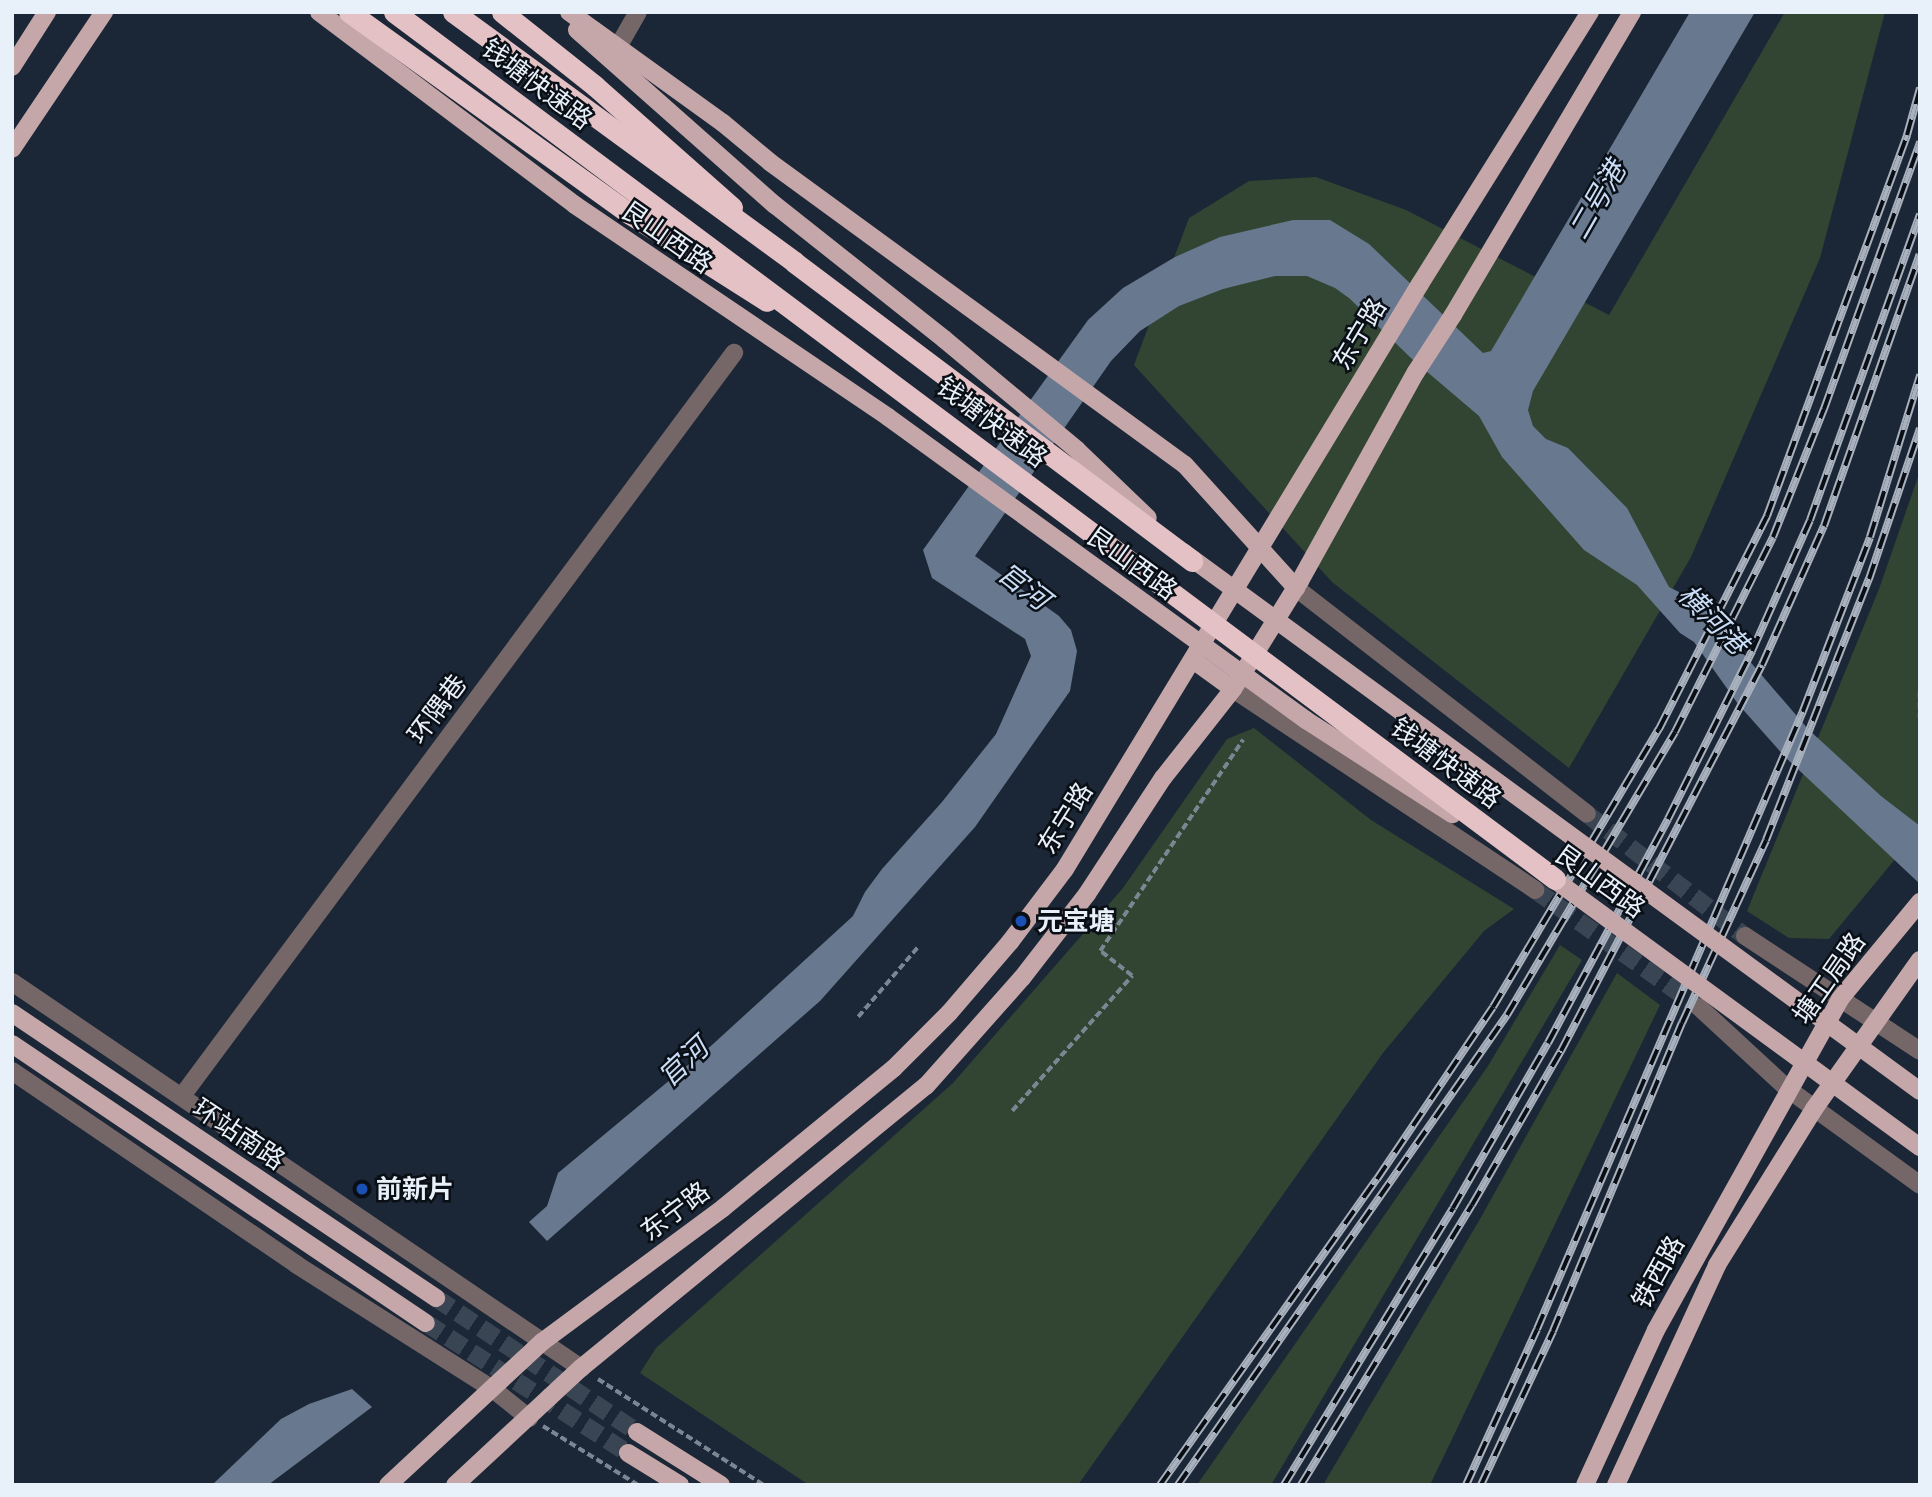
<!DOCTYPE html>
<meta charset="utf-8">
<style>
body{margin:0}
#map{position:relative;width:1932px;height:1497px;overflow:hidden;background:#1b2736;font-family:"Titillium Web","Noto Sans SC",sans-serif}
div>[style]{position:absolute}
.green>*{inset:0;background:#314532}
.water>*{inset:0;background:#67788f}
.minor-tunnel>*{height:18px;margin-top:-9px;transform-origin:0;background:repeating-linear-gradient(90deg,#3a4553 0 18px,transparent 0 27px)}
.major-tunnel>*{height:18px;margin-top:-9px;transform-origin:0;background:repeating-linear-gradient(90deg,#3a4553 0 18px,transparent 0 27px)}
.path>*{height:3.5px;margin-top:-1.75px;transform-origin:0;background:repeating-linear-gradient(90deg,#7b8692 0 7px,transparent 0 10.5px)}
.minor>*{height:18px;margin:-9px;padding:0 9px;transform-origin:9px;border-radius:9px;background:#756768}
.major>*{height:18px;margin:-9px;padding:0 9px;transform-origin:9px;border-radius:9px;background:#c5a7a9}
.highway>*{height:21px;margin:-10.5px;padding:0 10.5px;transform-origin:10.5px;border-radius:10.5px;background:#e4c1c4}
.rail>*{height:8px;margin-top:-4px;transform-origin:0;background:repeating-linear-gradient(90deg,#0a0f16 0 16px,#a8b1bd 0 32px);box-sizing:border-box;border-block:2px solid #a8b1bd}
.major-bridge>*{height:18px;margin:-9px;padding:0 9px;transform-origin:9px;border-radius:9px;background:#c5a7a9}
.highway-bridge>*{height:21px;margin:-10.5px;padding:0 10.5px;transform-origin:10.5px;border-radius:10.5px;background:#e4c1c4}
.dots>*{width:19px;height:19px;translate:-50% -50%;box-sizing:border-box;border:4px solid #0a0f16;border-radius:50%}
span{translate:-50% -50%;white-space:nowrap;text-align:center;line-height:1.15;-webkit-text-stroke:5px #0a0f16;paint-order:stroke}
.street-label{font-size:26px;color:#e8f0fa}
.poi-label{font-size:26px;color:#e8f0fa;font-weight:700}
.left{translate:0 -50%;text-align:left}
.water-label{font-size:28px;color:#c9ddf7;font-style:italic}
.frame{position:absolute;inset:0;border:14px solid #e8f0fa;pointer-events:none}
</style>
<div id="map">
<div class="green">
<div style="clip-path:polygon(1785px 12px,1885px 12px,1820px 258px,1691px 557px,1569px 768px,1332px 582px,1134px 365px,1189px 218px,1249px 181px,1316px 177px,1406px 210px,1609px 315px)"></div>
<div style="clip-path:polygon(1920px 471px,1920px 829px,1829px 939px,1789px 938px,1747px 911px,1879px 589px)"></div>
<div style="clip-path:polygon(1254px 728px,1371px 820px,1514px 909px,1484px 931px,1383px 1053px,1078px 1485px,809px 1485px,640px 1373px,656px 1348px,953px 1083px,1123px 888px,1227px 739px)"></div>
<div style="clip-path:polygon(1560px 945px,1582px 960px,1271px 1485px,1197px 1485px,1488px 1066px)"></div>
<div style="clip-path:polygon(1617px 973px,1660px 1005px,1430px 1485px,1323px 1485px,1480px 1219px)"></div>
</div>
<div class="water">
<div style="clip-path:polygon(1690px 12px,1755px 12px,1533px 391px,1528px 410px,1533px 426px,1546px 439px,1568px 448px,1627px 508px,1669px 587px,1699px 602px,1808px 729px,1881px 796px,1920px 826px,1920px 884px,1785px 757px,1738px 704px,1694px 642px,1680px 633px,1637px 585px,1584px 550px,1502px 457px,1479px 416px,1412px 359px,1349px 298px,1335px 288px,1307px 276px,1275px 276px,1223px 289px,1179px 306px,1140px 331px,1111px 361px,975px 556px,1059px 616px,1071px 630px,1077px 651px,1070px 691px,975px 827px,820px 1001px,547px 1241px,529px 1222px,547px 1206px,558px 1173px,712px 1045px,853px 916px,865px 892px,882px 869px,942px 802px,996px 734px,1031px 656px,1025px 639px,932px 578px,923px 550px,1088px 320px,1123px 288px,1175px 257px,1220px 237px,1293px 220px,1330px 220px,1369px 244px,1483px 353px,1491px 351px)"></div>
<div style="clip-path:polygon(352px 1389px,372px 1407px,268px 1485px,212px 1485px,281px 1419px,309px 1404px)"></div>
</div>
<div class="minor-tunnel">
<div style="left:1587px;top:814px;width:200px;rotate:37.7deg"></div>
<div style="left:1535px;top:890px;width:201px;rotate:35.5deg"></div>
</div>
<div class="major-tunnel">
<div style="left:436px;top:1298px;width:242px;rotate:33.7deg"></div>
<div style="left:426px;top:1323px;width:240px;rotate:32.8deg"></div>
</div>
<div class="path">
<div style="left:1920px;top:692px;width:26px;rotate:90deg"></div>
<div style="left:858px;top:1017px;width:92px;rotate:-49.4deg"></div>
<div style="left:1012px;top:1111px;width:181px;rotate:-48.4deg"></div>
<div style="left:1132px;top:976px;width:41px;rotate:-142deg"></div>
<div style="left:1100px;top:951px;width:255px;rotate:-55.9deg"></div>
<div style="left:598px;top:1379px;width:197px;rotate:32.6deg"></div>
<div style="left:543px;top:1426px;width:112px;rotate:31.8deg"></div>
</div>
<div class="minor">
<div style="left:618px;top:47px;width:40px;rotate:-60.3deg"></div>
<div style="left:1296px;top:588px;width:368px;rotate:37.8deg"></div>
<div style="left:1233px;top:689px;width:363px;rotate:33.6deg"></div>
<div style="left:1745px;top:936px;width:209px;rotate:33.3deg"></div>
<div style="left:12px;top:982px;width:688px;rotate:34.15deg"></div>
<div style="left:1699px;top:1007px;width:121px;rotate:42.7deg"></div>
<div style="left:1788px;top:1089px;width:163px;rotate:36deg"></div>
<div style="left:12px;top:1071px;width:345px;rotate:34.2deg"></div>
<div style="left:297px;top:1265px;width:233px;rotate:32.4deg"></div>
<div style="left:494px;top:1390px;width:45px;rotate:38.7deg"></div>
<div style="left:182px;top:1096px;width:926px;rotate:-53.39deg"></div>
</div>
<div class="major">
<div style="left:319px;top:12px;width:321px;rotate:37deg"></div>
<div style="left:575px;top:205px;width:378px;rotate:34.1deg"></div>
<div style="left:569px;top:12px;width:190px;rotate:35.8deg"></div>
<div style="left:723px;top:123px;width:62px;rotate:39.8deg"></div>
<div style="left:771px;top:163px;width:512px;rotate:36.11deg"></div>
<div style="left:1185px;top:465px;width:166px;rotate:47.9deg"></div>
<div style="left:577px;top:30px;width:264px;rotate:41.5deg"></div>
<div style="left:775px;top:205px;width:216px;rotate:38.4deg"></div>
<div style="left:12px;top:67px;width:65px;rotate:-57.5deg"></div>
<div style="left:12px;top:149px;width:165px;rotate:-56.1deg"></div>
<div style="left:1193px;top:660px;width:49px;rotate:35.9deg"></div>
<div style="left:12px;top:1013px;width:511px;rotate:33.91deg"></div>
<div style="left:12px;top:1044px;width:499px;rotate:34deg"></div>
<div style="left:637px;top:1432px;width:99px;rotate:32.2deg"></div>
<div style="left:628px;top:1453px;width:61px;rotate:31.6deg"></div>
<div style="left:388px;top:1485px;width:210px;rotate:-42.9deg"></div>
<div style="left:542px;top:1342px;width:225px;rotate:-36.5deg"></div>
<div style="left:723px;top:1208px;width:221px;rotate:-39.3deg"></div>
<div style="left:894px;top:1068px;width:78px;rotate:-45deg"></div>
<div style="left:949px;top:1013px;width:94px;rotate:-49.3deg"></div>
<div style="left:1010px;top:942px;width:91px;rotate:-53deg"></div>
<div style="left:1065px;top:869px;width:684px;rotate:-58.75deg"></div>
<div style="left:1420px;top:284px;width:321px;rotate:-58deg"></div>
<div style="left:455px;top:1485px;width:172px;rotate:-42.9deg"></div>
<div style="left:581px;top:1368px;width:446px;rotate:-39.3deg"></div>
<div style="left:926px;top:1086px;width:144px;rotate:-48.4deg"></div>
<div style="left:1022px;top:978px;width:106px;rotate:-52.3deg"></div>
<div style="left:1087px;top:894px;width:139px;rotate:-56.8deg"></div>
<div style="left:1163px;top:778px;width:113px;rotate:-51.8deg"></div>
<div style="left:1233px;top:689px;width:127px;rotate:-58.2deg"></div>
<div style="left:1300px;top:581px;width:239px;rotate:-61deg"></div>
<div style="left:1416px;top:372px;width:68px;rotate:-57deg"></div>
<div style="left:1453px;top:315px;width:352px;rotate:-59.4deg"></div>
<div style="left:1585px;top:1485px;width:170px;rotate:-65.4deg"></div>
<div style="left:1656px;top:1330px;width:379px;rotate:-60.9deg"></div>
<div style="left:1840px;top:999px;width:126px;rotate:-50.5deg"></div>
<div style="left:1616px;top:1485px;width:242px;rotate:-65.3deg"></div>
<div style="left:1717px;top:1265px;width:184px;rotate:-58.1deg"></div>
<div style="left:1814px;top:1109px;width:183px;rotate:-54.6deg"></div>
</div>
<div class="highway">
<div style="left:349px;top:12px;width:346px;rotate:35.7deg"></div>
<div style="left:630px;top:214px;width:162px;rotate:32.4deg"></div>
<div style="left:502px;top:12px;width:119px;rotate:38.5deg"></div>
<div style="left:595px;top:86px;width:183px;rotate:41.5deg"></div>
</div>
<div class="rail">
<div style="left:1160px;top:1485px;width:375px;rotate:-54.7deg"></div>
<div style="left:1377px;top:1179px;width:207px;rotate:-56deg"></div>
<div style="left:1493px;top:1007px;width:324px;rotate:-59.2deg"></div>
<div style="left:1659px;top:729px;width:239px;rotate:-63.1deg"></div>
<div style="left:1767px;top:516px;width:406px;rotate:-69.8deg"></div>
<div style="left:1907px;top:135px;width:49px;rotate:-74.5deg"></div>
<div style="left:1178px;top:1485px;width:574px;rotate:-55.01deg"></div>
<div style="left:1507px;top:1015px;width:329px;rotate:-59.3deg"></div>
<div style="left:1675px;top:732px;width:218px;rotate:-63.3deg"></div>
<div style="left:1773px;top:537px;width:138px;rotate:-68.3deg"></div>
<div style="left:1824px;top:409px;width:284px;rotate:-70.2deg"></div>
<div style="left:1284px;top:1485px;width:324px;rotate:-58.6deg"></div>
<div style="left:1453px;top:1208px;width:190px;rotate:-60.1deg"></div>
<div style="left:1548px;top:1043px;width:254px;rotate:-61.8deg"></div>
<div style="left:1668px;top:819px;width:188px;rotate:-63.4deg"></div>
<div style="left:1752px;top:651px;width:143px;rotate:-66.1deg"></div>
<div style="left:1810px;top:520px;width:325px;rotate:-70.2deg"></div>
<div style="left:1301px;top:1485px;width:328px;rotate:-58.6deg"></div>
<div style="left:1472px;top:1205px;width:178px;rotate:-60deg"></div>
<div style="left:1561px;top:1051px;width:435px;rotate:-62.5deg"></div>
<div style="left:1762px;top:665px;width:152px;rotate:-66deg"></div>
<div style="left:1824px;top:526px;width:288px;rotate:-70.6deg"></div>
<div style="left:1466px;top:1485px;width:171px;rotate:-65.5deg"></div>
<div style="left:1537px;top:1329px;width:673px;rotate:-66.71deg"></div>
<div style="left:1803px;top:711px;width:186px;rotate:-68.9deg"></div>
<div style="left:1870px;top:537px;width:170px;rotate:-72.8deg"></div>
<div style="left:1481px;top:1485px;width:170px;rotate:-64.9deg"></div>
<div style="left:1553px;top:1331px;width:334px;rotate:-67.3deg"></div>
<div style="left:1682px;top:1023px;width:201px;rotate:-65.3deg"></div>
<div style="left:1766px;top:840px;width:281px;rotate:-68.5deg"></div>
<div style="left:1869px;top:579px;width:159px;rotate:-71.3deg"></div>
</div>
<div class="major-bridge">
<div style="left:944px;top:339px;width:173px;rotate:39.8deg"></div>
<div style="left:1077px;top:450px;width:98px;rotate:43.8deg"></div>
<div style="left:888px;top:417px;width:516px;rotate:35.94deg"></div>
<div style="left:1306px;top:720px;width:174px;rotate:32.8deg"></div>
<div style="left:1183px;top:552px;width:913px;rotate:36.18deg"></div>
<div style="left:1544px;top:872px;width:466px;rotate:36.2deg"></div>
</div>
<div class="highway-bridge">
<div style="left:394px;top:12px;width:1449px;rotate:36.75deg"></div>
<div style="left:453px;top:12px;width:423px;rotate:36.2deg"></div>
<div style="left:794px;top:262px;width:498px;rotate:36.9deg"></div>
</div>
<div class="dots">
<div style="left:1021px;top:921px;background:#1a4fb4"></div>
<div style="left:362px;top:1189px;background:#1a4fb4"></div>
</div>
<div class="street-label">
<span style="left:537px;top:84px;rotate:37deg">钱塘快速路</span>
<span style="left:667px;top:237px;rotate:35deg">艮山西路</span>
<span style="left:1359px;top:334px;rotate:-59deg">东宁路</span>
<span style="left:992px;top:422px;rotate:37deg">钱塘快速路</span>
<span style="left:1132px;top:563px;rotate:36deg">艮山西路</span>
<span style="left:437px;top:709px;rotate:-53deg">环隅巷</span>
<span style="left:1446px;top:763px;rotate:37deg">钱塘快速路</span>
<span style="left:1065px;top:818px;rotate:-58deg">东宁路</span>
<span style="left:1600px;top:881px;rotate:36deg">艮山西路</span>
<span style="left:1829px;top:978px;rotate:-55deg">塘工局路</span>
<span style="left:239px;top:1134px;rotate:34deg">环站南路</span>
<span style="left:675px;top:1211px;rotate:-37deg">东宁路</span>
<span style="left:1658px;top:1272px;rotate:-61deg">铁西路</span>
</div>
<div class="poi-label">
<span class="left" style="left:1037px;top:921px">元宝塘</span>
<span class="left" style="left:376px;top:1189px">前新片</span>
</div>
<div class="water-label">
<span style="left:1597px;top:200px;rotate:-60deg">二号港</span>
<span style="left:1024px;top:586px;rotate:38deg">官河</span>
<span style="left:1713px;top:619px;rotate:45deg">横河港</span>
<span style="left:683px;top:1062px;rotate:-43deg">官河</span>
</div>
<div class="frame"></div>
</div>
